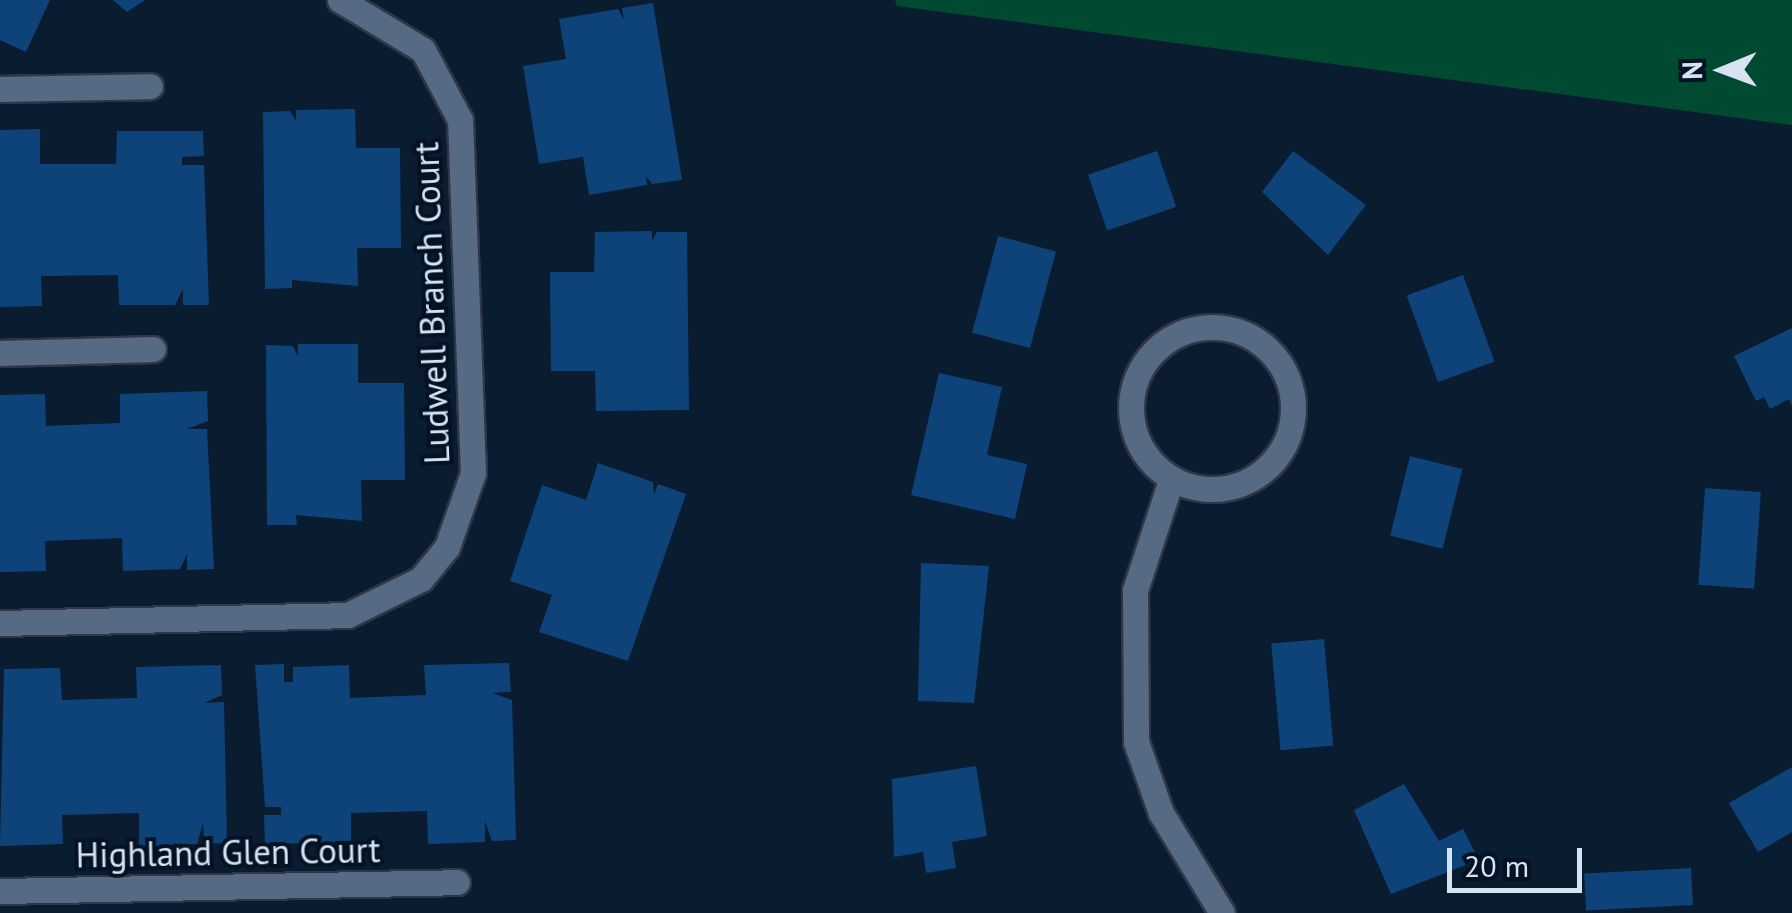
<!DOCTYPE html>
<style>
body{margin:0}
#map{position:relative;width:1792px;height:913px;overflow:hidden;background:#0a1c30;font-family:"PT Sans",sans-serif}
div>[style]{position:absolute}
.green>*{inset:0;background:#004a32}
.building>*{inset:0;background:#0e437a;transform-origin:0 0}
.roads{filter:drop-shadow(2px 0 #303647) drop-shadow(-2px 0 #303647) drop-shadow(0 2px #303647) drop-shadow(0 -2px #303647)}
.minor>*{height:25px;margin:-12.5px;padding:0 12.5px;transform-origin:12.5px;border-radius:12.5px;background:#566b83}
.minor>.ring{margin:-12.5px;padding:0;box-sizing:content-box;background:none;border:25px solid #566b83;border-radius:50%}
span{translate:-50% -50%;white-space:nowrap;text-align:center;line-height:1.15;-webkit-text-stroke:8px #031225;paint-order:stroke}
.street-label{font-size:35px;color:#d8e3f1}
.north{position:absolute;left:1672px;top:20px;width:100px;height:100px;-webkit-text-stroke:8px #031225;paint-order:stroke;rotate:269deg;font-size:28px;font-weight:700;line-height:40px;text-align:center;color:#d8e3f1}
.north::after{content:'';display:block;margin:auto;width:35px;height:45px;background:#d8e3f1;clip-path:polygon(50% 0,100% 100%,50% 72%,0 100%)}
.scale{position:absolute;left:1447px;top:848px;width:135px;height:45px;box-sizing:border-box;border:5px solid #d8e3f1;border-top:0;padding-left:12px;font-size:30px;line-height:35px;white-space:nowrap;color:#d8e3f1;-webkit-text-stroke:8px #031225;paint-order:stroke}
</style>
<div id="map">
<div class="green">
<div style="clip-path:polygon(895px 0,1792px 0,1792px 125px,897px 6px)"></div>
</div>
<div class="building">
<div style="clip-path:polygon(0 0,50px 0,26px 52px,0 40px)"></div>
<div style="clip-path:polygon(113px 0,145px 0,127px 12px)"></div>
<div style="clip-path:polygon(653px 3px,682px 180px,652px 184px,646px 176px,647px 185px,589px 195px,583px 157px,539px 164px,523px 66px,566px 59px,559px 19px,618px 9px,624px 20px,622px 8px)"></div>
<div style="clip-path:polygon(355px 109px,356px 148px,400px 148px,401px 248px,357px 248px,358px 286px,292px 280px,292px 288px,265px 289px,263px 112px,290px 111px,296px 121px,296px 110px)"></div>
<div style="clip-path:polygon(40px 129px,40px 164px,116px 164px,117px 131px,203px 131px,204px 156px,182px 157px,182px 165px,204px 165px,209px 305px,183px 305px,183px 289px,175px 305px,119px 305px,118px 275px,41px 276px,42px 306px,0 307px,0 130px)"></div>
<div style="left:1157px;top:151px;width:59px;height:73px;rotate:71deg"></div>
<div style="clip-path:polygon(1293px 151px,1366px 205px,1328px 255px,1262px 192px)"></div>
<div style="clip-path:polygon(652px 231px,652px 241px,657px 232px,687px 232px,689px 410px,596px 411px,595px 371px,551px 371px,550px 272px,594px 272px,595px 232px)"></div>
<div style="left:998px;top:236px;width:60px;height:100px;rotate:15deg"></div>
<div style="left:1463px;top:275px;width:92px;height:60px;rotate:70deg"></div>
<div style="clip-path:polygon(1792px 328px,1792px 406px,1789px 399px,1770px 409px,1764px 397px,1756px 401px,1734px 356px)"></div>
<div style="clip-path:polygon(298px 344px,358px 344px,358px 383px,404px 383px,405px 480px,361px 480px,362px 521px,296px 515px,297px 525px,267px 525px,266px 345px,293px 346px,298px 357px)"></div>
<div style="clip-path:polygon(939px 373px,1002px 387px,987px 455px,1027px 464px,1015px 519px,911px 495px)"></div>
<div style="clip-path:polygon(207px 391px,208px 421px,187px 429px,207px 429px,214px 569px,187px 570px,187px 554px,180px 569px,123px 571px,122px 538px,45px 541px,46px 571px,0 572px,0 395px,45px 394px,46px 426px,120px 423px,120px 394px)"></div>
<div style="left:1410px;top:456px;width:54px;height:82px;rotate:14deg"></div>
<div style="clip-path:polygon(598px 463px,653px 482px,654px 494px,658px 484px,686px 494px,628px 661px,539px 632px,552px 595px,510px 581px,542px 485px,586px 500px)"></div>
<div style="left:1705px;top:488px;width:56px;height:97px;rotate:4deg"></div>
<div style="clip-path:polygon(921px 563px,989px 566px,974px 703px,918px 701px)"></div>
<div style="left:1324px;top:639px;width:107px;height:53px;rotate:85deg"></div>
<div style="clip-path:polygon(509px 663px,511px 692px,492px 693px,512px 700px,516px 840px,492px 841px,485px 821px,485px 842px,428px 844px,427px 811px,351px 813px,351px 842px,265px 844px,264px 815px,281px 815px,281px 807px,265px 807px,255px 665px,284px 664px,284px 682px,293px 682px,293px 667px,349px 665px,350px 698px,426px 695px,424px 665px)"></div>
<div style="clip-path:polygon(221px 665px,222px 695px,204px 703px,224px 702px,227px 843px,204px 844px,203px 823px,197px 844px,139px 847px,139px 813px,62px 815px,63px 844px,0 846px,4px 669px,60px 668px,62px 700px,97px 699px,137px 698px,136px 667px)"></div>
<div style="clip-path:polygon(976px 766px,987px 836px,952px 842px,956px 868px,926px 873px,923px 852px,894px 857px,892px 779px)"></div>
<div style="clip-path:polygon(1792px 767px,1792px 832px,1758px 852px,1729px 803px)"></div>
<div style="clip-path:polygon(1404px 784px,1439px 841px,1463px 829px,1479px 860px,1391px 894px,1354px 810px)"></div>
<div style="left:1691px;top:868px;width:37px;height:107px;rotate:87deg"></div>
</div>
<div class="roads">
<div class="minor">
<div style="left:0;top:89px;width:150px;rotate:-1.1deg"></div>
<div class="ring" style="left:1131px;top:327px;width:137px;height:137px"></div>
<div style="left:0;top:353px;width:153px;rotate:-1.5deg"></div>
<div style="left:1171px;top:480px;width:116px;rotate:108.1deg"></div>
<div style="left:1135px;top:590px;width:152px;rotate:89.6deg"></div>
<div style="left:1136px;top:742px;width:75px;rotate:70.6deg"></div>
<div style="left:1161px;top:813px;width:117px;rotate:58.6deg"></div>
<div style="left:0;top:623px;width:348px;rotate:-1.3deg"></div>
<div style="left:348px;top:615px;width:81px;rotate:-26.3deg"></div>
<div style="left:421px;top:579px;width:41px;rotate:-50.9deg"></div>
<div style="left:447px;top:547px;width:78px;rotate:-70.6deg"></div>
<div style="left:473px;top:473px;width:353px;rotate:-92.1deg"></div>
<div style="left:460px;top:120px;width:79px;rotate:-117.9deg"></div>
<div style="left:423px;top:50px;width:97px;rotate:-148.9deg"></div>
<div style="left:0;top:891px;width:457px;rotate:-1.1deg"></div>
</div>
</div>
<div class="street-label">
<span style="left:431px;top:303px;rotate:-92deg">Ludwell Branch Court</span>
<span style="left:228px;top:852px;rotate:-1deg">Highland Glen Court</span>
</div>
<div class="north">N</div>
<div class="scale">20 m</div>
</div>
